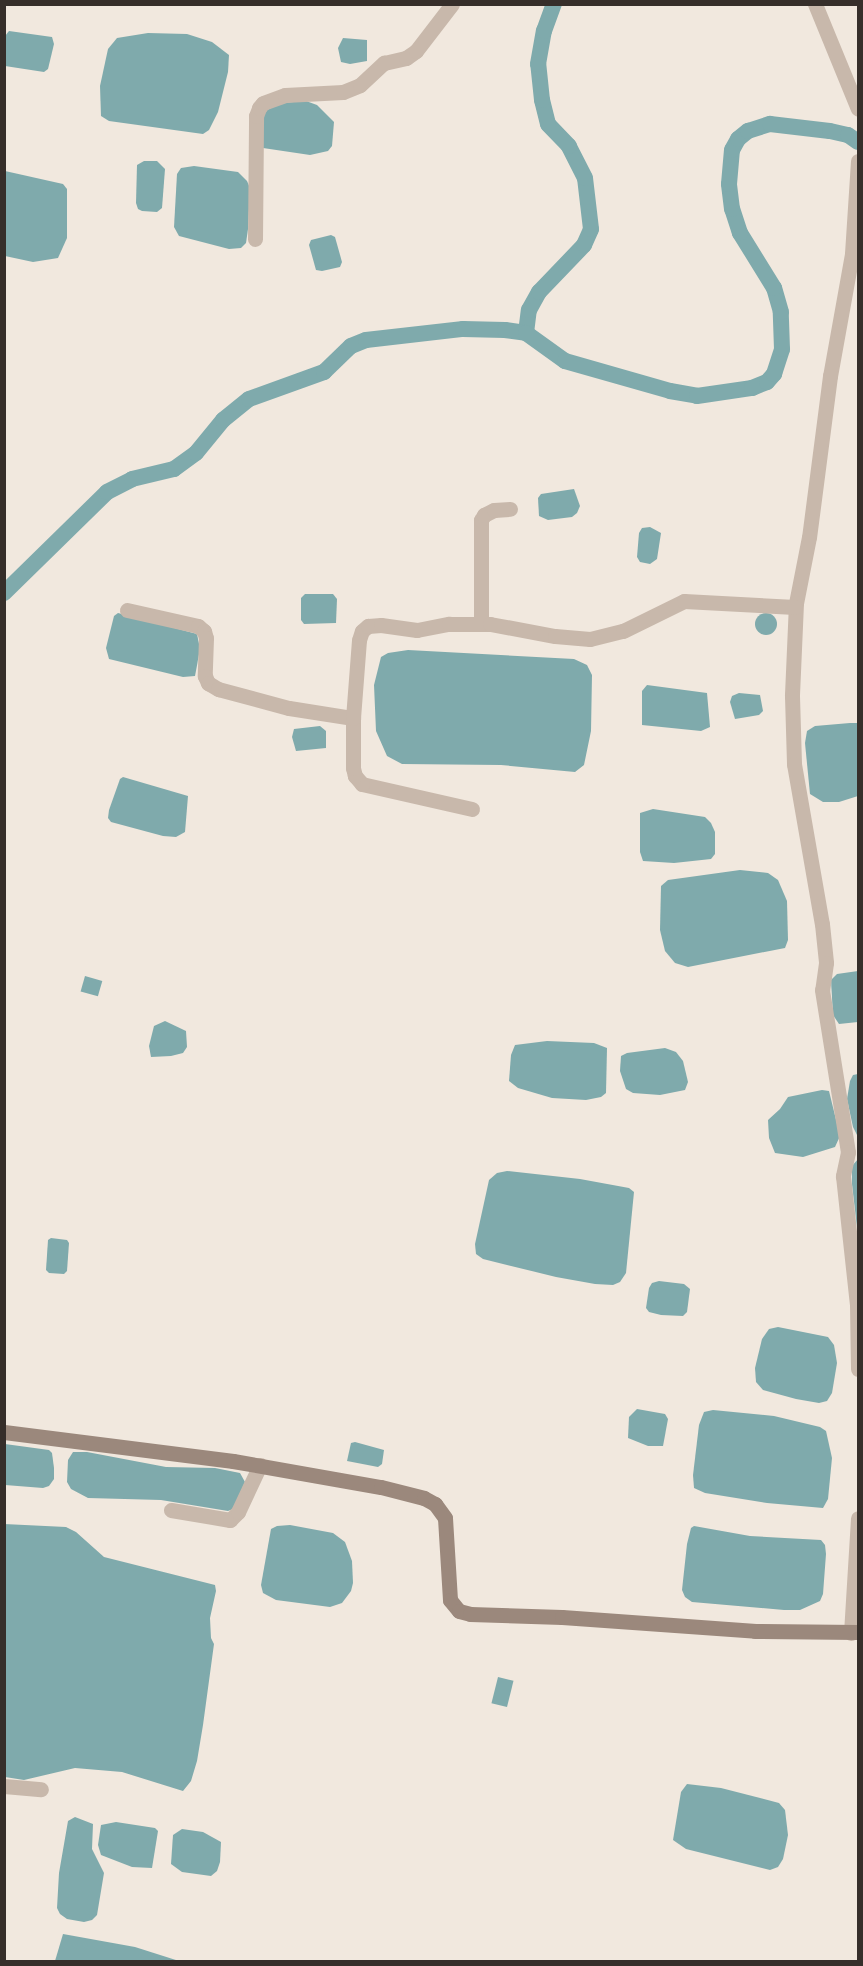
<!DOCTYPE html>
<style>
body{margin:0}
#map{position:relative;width:863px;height:1966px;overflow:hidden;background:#f1e8de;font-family:Mulish,sans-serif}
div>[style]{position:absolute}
.water>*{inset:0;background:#7faaac;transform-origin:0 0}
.round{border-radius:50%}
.canal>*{height:16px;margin:-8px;padding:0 8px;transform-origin:8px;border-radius:8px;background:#7faaac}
.street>*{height:15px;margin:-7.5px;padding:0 7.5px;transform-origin:7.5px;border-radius:7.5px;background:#c8b8ab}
.secondary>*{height:15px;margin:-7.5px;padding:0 7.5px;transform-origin:7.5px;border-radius:7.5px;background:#9b887c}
span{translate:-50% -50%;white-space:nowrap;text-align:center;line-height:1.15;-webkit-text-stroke:4.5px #f8f2ea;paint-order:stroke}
.frame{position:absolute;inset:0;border:6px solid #362e2a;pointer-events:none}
</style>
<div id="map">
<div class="water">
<div style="clip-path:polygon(9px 31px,52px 37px,54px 44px,48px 69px,44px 72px,5px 66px,5px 36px)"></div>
<div style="clip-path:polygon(148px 33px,187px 34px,212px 42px,229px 55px,228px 72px,218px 112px,209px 130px,203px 134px,109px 121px,101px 116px,100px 86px,108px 49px,117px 38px)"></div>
<div style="clip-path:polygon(343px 38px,367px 40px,367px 61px,350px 64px,341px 62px,338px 48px)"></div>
<div style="clip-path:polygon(306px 101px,317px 105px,334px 122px,332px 146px,328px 151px,310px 155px,263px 148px,261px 127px,265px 111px,281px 103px)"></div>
<div style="clip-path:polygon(157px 161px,165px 169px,162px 208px,157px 212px,142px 211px,138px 209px,136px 203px,137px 165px,144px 161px)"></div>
<div style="clip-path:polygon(194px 166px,238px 172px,247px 181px,250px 188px,248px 229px,246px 243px,241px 248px,229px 249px,179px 236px,174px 227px,177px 174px,181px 168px)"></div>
<div style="clip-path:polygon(5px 171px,63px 184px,67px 189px,67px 238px,58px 258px,33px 262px,5px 256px)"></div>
<div style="clip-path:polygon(331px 235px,335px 237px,342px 262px,340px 267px,322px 271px,316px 270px,309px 245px,311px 240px)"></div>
<div style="clip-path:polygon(574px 489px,580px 506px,577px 513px,572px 517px,548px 520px,539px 516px,538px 498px,541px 494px)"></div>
<div style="clip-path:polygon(650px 527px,661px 533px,657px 559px,650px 564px,640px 562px,637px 557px,639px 533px,642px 528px)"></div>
<div style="clip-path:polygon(305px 594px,333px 594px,337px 599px,336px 623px,304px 624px,301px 620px,301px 598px)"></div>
<div class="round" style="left:755px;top:613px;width:22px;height:22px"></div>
<div style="clip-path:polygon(118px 613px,197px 634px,200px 649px,195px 676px,183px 677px,109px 659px,106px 648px,114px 616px)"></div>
<div style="clip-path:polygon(408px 650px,574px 659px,587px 665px,592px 675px,591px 731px,584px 765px,575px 772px,501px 765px,402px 764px,387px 756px,376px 731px,374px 685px,381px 657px,388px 653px)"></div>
<div style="clip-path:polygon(647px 685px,707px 693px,710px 727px,701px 731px,642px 725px,642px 691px)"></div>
<div style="clip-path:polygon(739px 693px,760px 695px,763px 711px,759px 715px,735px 719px,730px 702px,732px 696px)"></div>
<div style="clip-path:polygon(850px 723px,858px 723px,858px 796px,839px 802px,823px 802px,810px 794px,805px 743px,807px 731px,815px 726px)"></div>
<div style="clip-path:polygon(320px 726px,326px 731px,326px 748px,296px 751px,292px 737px,294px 729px)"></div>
<div style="clip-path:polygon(123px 777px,188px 796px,185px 832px,176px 837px,163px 836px,111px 822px,108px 818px,109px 810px,120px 779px)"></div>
<div style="clip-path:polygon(653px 809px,705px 817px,711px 823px,715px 832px,715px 854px,711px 859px,674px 863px,643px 861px,640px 852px,640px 813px)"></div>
<div style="clip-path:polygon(740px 870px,768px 873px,778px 880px,787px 901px,788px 940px,785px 948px,688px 967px,675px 963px,665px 951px,660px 930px,661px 886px,668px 880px)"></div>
<div style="clip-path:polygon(858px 971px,858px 1022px,839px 1024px,833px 1015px,831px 980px,837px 974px)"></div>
<div style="left:85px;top:976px;width:18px;height:16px;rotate:16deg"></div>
<div style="clip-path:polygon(165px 1021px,186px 1031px,187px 1047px,183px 1053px,171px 1056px,151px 1057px,149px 1046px,154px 1026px)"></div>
<div style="clip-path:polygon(547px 1041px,594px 1043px,607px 1048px,606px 1093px,601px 1097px,586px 1100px,552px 1098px,518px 1088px,509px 1081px,511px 1055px,515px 1045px)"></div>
<div style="clip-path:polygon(665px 1048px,676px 1052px,683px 1061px,688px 1082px,685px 1090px,660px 1095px,633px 1093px,626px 1089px,620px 1071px,621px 1056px,627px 1053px)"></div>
<div style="clip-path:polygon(858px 1074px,858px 1137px,853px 1127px,847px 1099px,850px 1081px,853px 1075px)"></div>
<div style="clip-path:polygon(822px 1090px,829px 1091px,840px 1136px,835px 1147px,803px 1157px,775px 1153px,769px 1138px,768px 1120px,780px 1109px,788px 1097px)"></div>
<div style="clip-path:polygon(858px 1159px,858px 1236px,852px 1184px,852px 1166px)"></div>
<div style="clip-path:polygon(507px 1171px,580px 1179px,629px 1188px,634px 1192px,626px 1273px,620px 1282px,613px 1285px,595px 1284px,556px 1277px,483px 1259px,476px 1254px,475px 1244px,489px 1180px,497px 1173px)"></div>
<div style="clip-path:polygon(51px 1238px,67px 1240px,69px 1243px,67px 1271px,64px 1274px,49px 1273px,46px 1270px,48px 1240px)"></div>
<div style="clip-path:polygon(659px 1281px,684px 1284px,690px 1289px,687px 1312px,683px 1316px,661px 1315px,649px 1312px,646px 1308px,649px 1288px,652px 1283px)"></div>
<div style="clip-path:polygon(778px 1327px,828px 1337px,834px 1345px,837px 1363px,832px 1393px,827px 1401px,819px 1403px,796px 1399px,763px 1390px,756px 1382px,755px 1368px,762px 1339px,769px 1329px)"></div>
<div style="clip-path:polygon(637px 1409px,665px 1414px,668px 1419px,663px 1446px,648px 1446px,628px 1438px,629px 1417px)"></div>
<div style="clip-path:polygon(713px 1410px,774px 1416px,820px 1427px,826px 1431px,832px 1458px,828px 1499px,823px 1508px,767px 1503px,705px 1493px,694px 1488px,693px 1475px,699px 1425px,704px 1412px)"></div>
<div style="clip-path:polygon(355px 1442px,384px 1450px,382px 1464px,378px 1467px,347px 1461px,351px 1443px)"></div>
<div style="clip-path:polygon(5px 1444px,49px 1450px,52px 1453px,54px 1468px,54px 1479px,49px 1486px,43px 1488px,5px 1485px)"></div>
<div style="clip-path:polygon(73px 1452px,87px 1452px,166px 1467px,215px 1468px,240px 1473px,245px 1482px,233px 1509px,228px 1511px,161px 1500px,88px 1498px,71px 1489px,67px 1482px,68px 1460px)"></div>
<div style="clip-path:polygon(4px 1524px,66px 1527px,76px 1532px,104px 1557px,215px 1585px,216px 1591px,210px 1618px,211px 1638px,214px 1644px,203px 1725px,197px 1761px,191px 1781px,183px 1791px,122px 1772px,75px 1768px,24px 1780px,5px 1777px)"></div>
<div style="clip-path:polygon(290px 1525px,333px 1533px,345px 1542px,352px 1561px,353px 1583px,351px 1591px,342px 1603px,330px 1607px,276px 1600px,263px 1593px,261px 1585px,271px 1529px,277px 1526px)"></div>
<div style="clip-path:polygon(694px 1526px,750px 1536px,821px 1540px,825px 1545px,826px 1554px,823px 1594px,820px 1601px,800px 1610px,784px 1610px,692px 1602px,685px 1597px,682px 1590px,687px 1544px,691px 1528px)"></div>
<div style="left:498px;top:1677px;width:16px;height:27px;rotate:14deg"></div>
<div style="clip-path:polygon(687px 1784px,721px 1788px,779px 1803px,785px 1810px,788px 1835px,783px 1859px,778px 1867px,770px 1870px,686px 1849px,673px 1840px,681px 1792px)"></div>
<div style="clip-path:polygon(75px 1817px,93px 1824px,92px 1849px,104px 1873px,97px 1915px,92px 1920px,84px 1922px,67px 1919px,60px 1914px,57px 1908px,59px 1873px,68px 1821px)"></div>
<div style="clip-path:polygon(116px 1822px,155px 1828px,158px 1831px,152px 1868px,132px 1867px,101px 1855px,98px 1845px,101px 1825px)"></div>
<div style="clip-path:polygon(182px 1829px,203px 1832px,221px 1842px,220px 1862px,217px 1871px,211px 1876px,182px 1872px,171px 1864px,173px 1835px)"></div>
<div style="clip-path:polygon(63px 1934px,135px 1947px,179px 1961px,55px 1961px)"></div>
</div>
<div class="canal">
<div style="left:526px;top:333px;width:23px;rotate:-83deg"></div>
<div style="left:529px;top:310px;width:21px;rotate:-61deg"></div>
<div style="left:539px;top:292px;width:65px;rotate:-46.2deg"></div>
<div style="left:584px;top:245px;width:17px;rotate:-66deg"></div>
<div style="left:591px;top:229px;width:51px;rotate:-96.7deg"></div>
<div style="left:585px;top:178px;width:36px;rotate:-117deg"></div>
<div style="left:569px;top:146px;width:30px;rotate:-134deg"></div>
<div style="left:548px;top:124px;width:25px;rotate:-104deg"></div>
<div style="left:542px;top:100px;width:36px;rotate:-96deg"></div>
<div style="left:538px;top:64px;width:34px;rotate:-80deg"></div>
<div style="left:544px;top:31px;width:29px;rotate:-70deg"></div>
<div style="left:4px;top:593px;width:144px;rotate:-44.4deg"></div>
<div style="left:107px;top:492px;width:28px;rotate:-27deg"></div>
<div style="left:132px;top:479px;width:43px;rotate:-13.4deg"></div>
<div style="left:174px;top:469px;width:27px;rotate:-36deg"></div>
<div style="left:196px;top:453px;width:43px;rotate:-50.7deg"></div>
<div style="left:223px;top:420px;width:33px;rotate:-39deg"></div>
<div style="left:249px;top:399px;width:80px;rotate:-19.8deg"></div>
<div style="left:324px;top:372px;width:37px;rotate:-44deg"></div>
<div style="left:351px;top:346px;width:16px;rotate:-22deg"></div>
<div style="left:366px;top:340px;width:98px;rotate:-6.5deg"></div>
<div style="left:463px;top:329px;width:42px;rotate:1.4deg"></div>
<div style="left:505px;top:330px;width:21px;rotate:8deg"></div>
<div style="left:526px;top:333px;width:48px;rotate:35.7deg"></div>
<div style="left:565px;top:361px;width:109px;rotate:15.9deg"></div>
<div style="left:670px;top:391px;width:27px;rotate:10deg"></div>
<div style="left:697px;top:396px;width:56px;rotate:-8.3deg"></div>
<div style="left:752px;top:388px;width:16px;rotate:-22deg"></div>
<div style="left:767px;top:382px;width:11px;rotate:-49deg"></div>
<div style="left:774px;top:374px;width:26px;rotate:-72deg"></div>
<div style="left:782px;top:349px;width:37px;rotate:-92deg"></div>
<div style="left:781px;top:312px;width:25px;rotate:-106deg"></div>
<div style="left:774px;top:288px;width:65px;rotate:-121.7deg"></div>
<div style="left:740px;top:233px;width:25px;rotate:-108deg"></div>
<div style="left:732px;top:209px;width:25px;rotate:-97deg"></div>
<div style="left:729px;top:184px;width:34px;rotate:-85deg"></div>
<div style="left:732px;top:150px;width:13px;rotate:-61deg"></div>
<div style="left:738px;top:139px;width:13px;rotate:-39deg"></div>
<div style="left:748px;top:131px;width:23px;rotate:-18deg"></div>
<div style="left:770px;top:124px;width:60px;rotate:6.7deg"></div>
<div style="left:830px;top:131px;width:18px;rotate:13deg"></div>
<div style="left:848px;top:135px;width:12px;rotate:35deg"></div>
</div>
<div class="street">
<div style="left:815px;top:4px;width:113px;rotate:67.7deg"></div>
<div style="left:858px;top:161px;width:93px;rotate:93.7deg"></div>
<div style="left:852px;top:254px;width:124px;rotate:100.2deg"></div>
<div style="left:830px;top:376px;width:162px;rotate:97.4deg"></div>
<div style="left:809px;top:537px;width:67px;rotate:101.1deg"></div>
<div style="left:796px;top:603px;width:93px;rotate:92.5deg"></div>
<div style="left:792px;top:696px;width:68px;rotate:88.3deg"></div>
<div style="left:794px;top:764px;width:162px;rotate:80.1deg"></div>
<div style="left:822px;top:924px;width:39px;rotate:84deg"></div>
<div style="left:826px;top:963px;width:27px;rotate:98deg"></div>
<div style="left:822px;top:990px;width:164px;rotate:80.9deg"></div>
<div style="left:848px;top:1152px;width:25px;rotate:102deg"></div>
<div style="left:843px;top:1176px;width:129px;rotate:83.8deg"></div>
<div style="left:857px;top:1304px;width:65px;rotate:89.1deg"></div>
<div style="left:255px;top:239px;width:123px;rotate:-89.5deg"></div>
<div style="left:256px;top:116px;width:9px;rotate:-69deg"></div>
<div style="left:259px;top:108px;width:6px;rotate:-51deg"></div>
<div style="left:263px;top:103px;width:23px;rotate:-20deg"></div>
<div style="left:285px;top:95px;width:58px;rotate:-3deg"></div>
<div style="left:343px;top:92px;width:18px;rotate:-22deg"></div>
<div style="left:360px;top:85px;width:33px;rotate:-43deg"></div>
<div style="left:384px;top:63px;width:23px;rotate:-13deg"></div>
<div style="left:406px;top:58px;width:12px;rotate:-35deg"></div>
<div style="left:416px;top:51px;width:59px;rotate:-52.5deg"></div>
<div style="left:127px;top:610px;width:73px;rotate:12.7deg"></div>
<div style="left:198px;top:626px;width:8px;rotate:40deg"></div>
<div style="left:204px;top:631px;width:7px;rotate:74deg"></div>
<div style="left:206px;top:638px;width:38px;rotate:92deg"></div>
<div style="left:205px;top:676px;width:8px;rotate:67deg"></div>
<div style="left:208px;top:683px;width:12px;rotate:31deg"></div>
<div style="left:218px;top:689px;width:73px;rotate:15deg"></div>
<div style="left:289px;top:708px;width:65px;rotate:8.9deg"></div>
<div style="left:481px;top:623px;width:103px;rotate:-90deg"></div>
<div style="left:481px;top:520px;width:6px;rotate:-59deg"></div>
<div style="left:484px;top:515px;width:11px;rotate:-27deg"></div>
<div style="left:494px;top:510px;width:16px;rotate:-4deg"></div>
<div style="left:472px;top:809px;width:113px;rotate:-167.2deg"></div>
<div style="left:362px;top:784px;width:11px;rotate:-131deg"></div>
<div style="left:355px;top:776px;width:8px;rotate:-104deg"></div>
<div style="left:353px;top:768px;width:50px;rotate:-90deg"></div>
<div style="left:353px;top:718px;width:78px;rotate:-85.6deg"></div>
<div style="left:359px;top:640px;width:9px;rotate:-72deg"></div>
<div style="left:362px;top:631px;width:8px;rotate:-40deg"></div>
<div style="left:368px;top:626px;width:13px;rotate:-4deg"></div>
<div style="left:381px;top:625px;width:36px;rotate:8deg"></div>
<div style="left:417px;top:630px;width:33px;rotate:-11deg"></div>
<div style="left:449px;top:624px;width:41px"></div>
<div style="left:490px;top:624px;width:66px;rotate:10.5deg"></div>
<div style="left:555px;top:636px;width:35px;rotate:5deg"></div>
<div style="left:590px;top:639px;width:34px;rotate:-14deg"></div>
<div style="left:623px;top:631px;width:68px;rotate:-26.2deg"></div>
<div style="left:684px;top:601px;width:111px;rotate:3.1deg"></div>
<div style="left:171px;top:1510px;width:60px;rotate:9.6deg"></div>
<div style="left:230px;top:1520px;width:11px;rotate:-45deg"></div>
<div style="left:238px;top:1512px;width:52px;rotate:-64.9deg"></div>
<div style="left:851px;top:1633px;width:115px;rotate:-86.5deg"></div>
<div style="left:4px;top:1786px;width:37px;rotate:5deg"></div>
</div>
<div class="secondary">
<div style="left:4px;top:1432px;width:231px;rotate:7.2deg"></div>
<div style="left:233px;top:1461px;width:150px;rotate:10deg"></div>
<div style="left:381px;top:1487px;width:44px;rotate:14.3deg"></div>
<div style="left:424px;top:1498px;width:13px;rotate:29deg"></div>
<div style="left:435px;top:1504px;width:17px;rotate:54deg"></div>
<div style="left:445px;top:1518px;width:82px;rotate:86.5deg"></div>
<div style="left:450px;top:1600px;width:14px;rotate:51deg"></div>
<div style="left:459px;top:1611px;width:11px;rotate:15deg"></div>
<div style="left:470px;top:1614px;width:92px;rotate:1.9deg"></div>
<div style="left:562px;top:1617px;width:194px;rotate:4.1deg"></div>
<div style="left:755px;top:1631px;width:103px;rotate:0.6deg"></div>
</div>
<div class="frame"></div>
</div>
